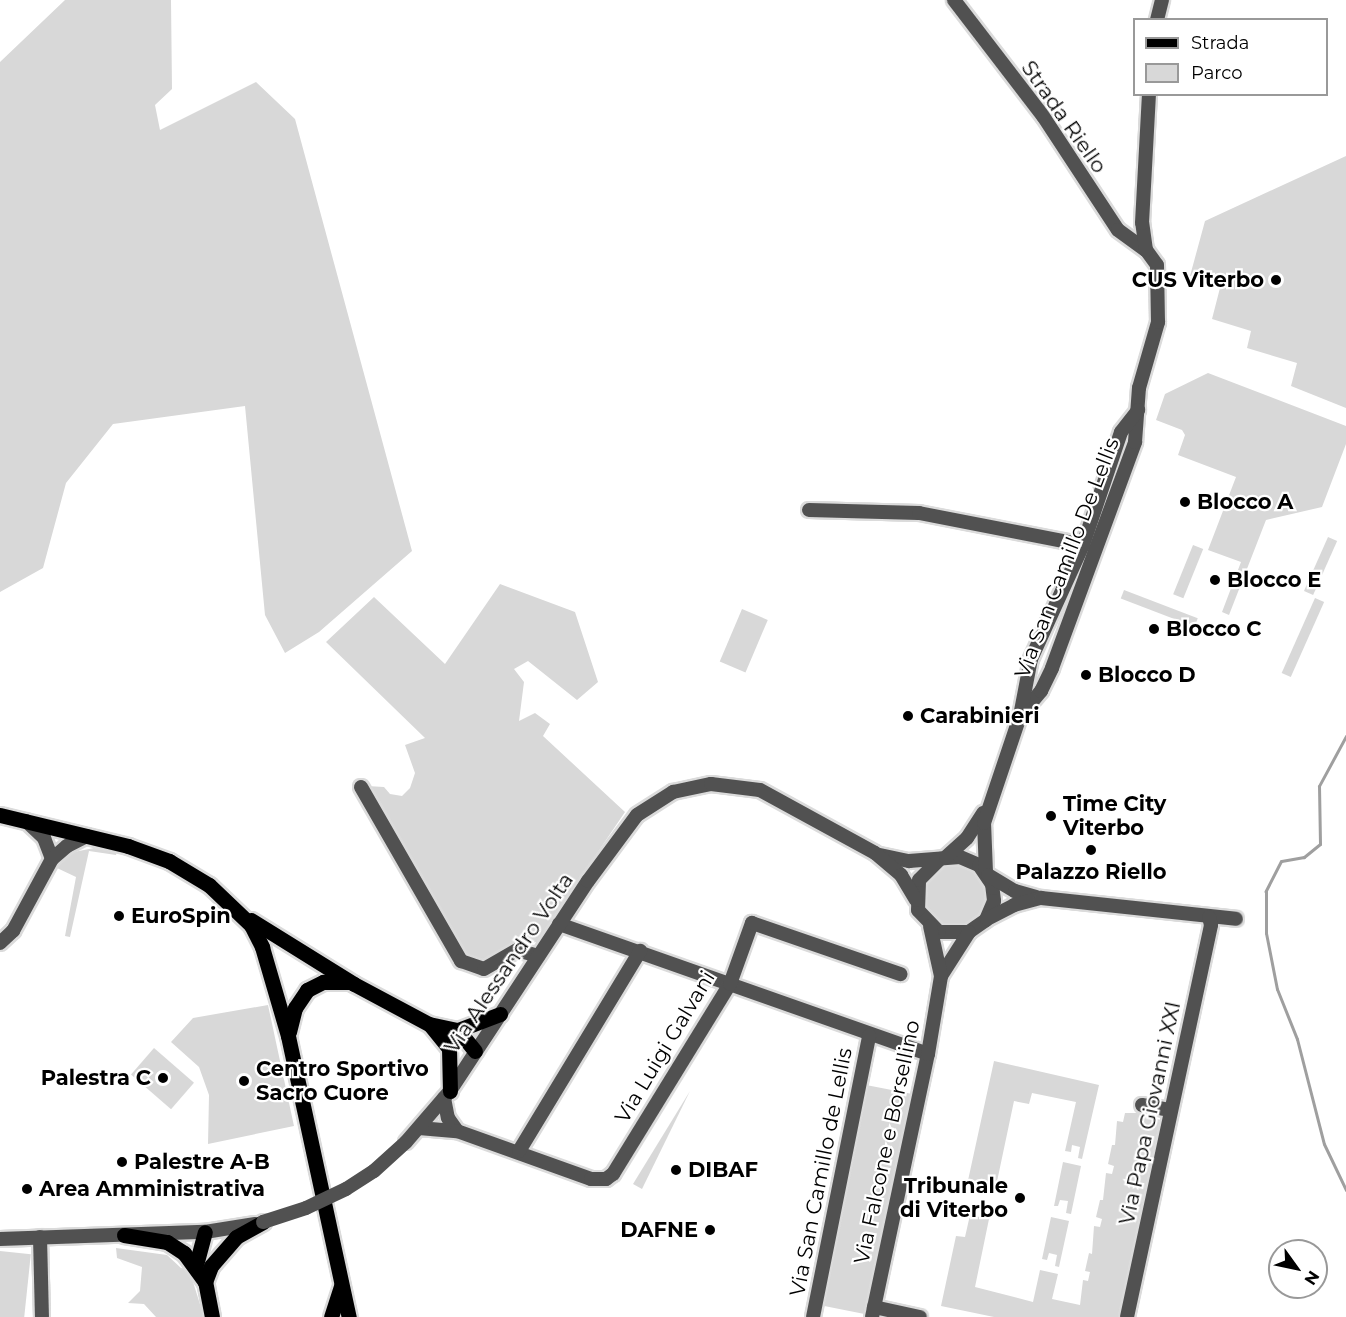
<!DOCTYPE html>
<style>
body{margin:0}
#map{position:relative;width:1346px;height:1317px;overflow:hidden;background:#fff;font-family:Montserrat,sans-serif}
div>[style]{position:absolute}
.green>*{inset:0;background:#d8d8d8;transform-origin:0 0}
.round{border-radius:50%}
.stream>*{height:3px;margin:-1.5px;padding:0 1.5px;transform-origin:1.5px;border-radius:1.5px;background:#9f9f9f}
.roads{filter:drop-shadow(2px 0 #dbdbdb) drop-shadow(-2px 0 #dbdbdb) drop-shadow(0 2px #dbdbdb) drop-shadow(0 -2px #dbdbdb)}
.minor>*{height:14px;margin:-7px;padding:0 7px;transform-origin:7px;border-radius:7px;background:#515151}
.major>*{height:15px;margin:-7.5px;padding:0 7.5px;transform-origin:7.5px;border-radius:7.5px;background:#000}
.minor-bridge>*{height:14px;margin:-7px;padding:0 7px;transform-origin:7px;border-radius:7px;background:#515151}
.dots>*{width:16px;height:16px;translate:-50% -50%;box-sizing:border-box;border:3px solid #fff;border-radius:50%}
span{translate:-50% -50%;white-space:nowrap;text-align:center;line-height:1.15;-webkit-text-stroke:4.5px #fff;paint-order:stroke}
.street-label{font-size:21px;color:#000}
.poi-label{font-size:21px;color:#000;font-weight:700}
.right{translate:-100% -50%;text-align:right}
.left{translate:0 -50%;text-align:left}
.legend{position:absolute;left:1133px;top:18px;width:195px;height:78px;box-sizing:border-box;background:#fff;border:2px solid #999;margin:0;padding:8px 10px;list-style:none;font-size:18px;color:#000}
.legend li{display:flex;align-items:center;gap:12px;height:30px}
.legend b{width:30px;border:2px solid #999}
.north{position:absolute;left:1268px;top:1239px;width:60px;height:60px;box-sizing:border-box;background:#fff;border:2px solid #999;border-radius:50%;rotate:123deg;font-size:16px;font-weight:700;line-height:24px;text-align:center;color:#000}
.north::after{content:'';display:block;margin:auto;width:21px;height:27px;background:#000;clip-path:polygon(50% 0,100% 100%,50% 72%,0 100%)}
</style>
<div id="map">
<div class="green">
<div style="clip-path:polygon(65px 0,171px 0,172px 89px,155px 105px,160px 130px,256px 82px,295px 119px,412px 551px,319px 632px,285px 653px,265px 615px,245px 406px,113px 424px,66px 483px,43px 568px,0 592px,0 62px)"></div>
<div style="clip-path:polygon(1346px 156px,1346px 408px,1291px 386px,1297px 363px,1247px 348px,1251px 331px,1212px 319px,1221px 284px,1190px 276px,1205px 221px)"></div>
<div style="clip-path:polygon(1208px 373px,1346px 426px,1346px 444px,1322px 507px,1266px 520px,1229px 615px,1222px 612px,1241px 562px,1208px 550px,1236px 477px,1178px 455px,1185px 435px,1182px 430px,1156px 420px,1165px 394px)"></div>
<div style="left:1328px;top:537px;width:10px;height:59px;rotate:24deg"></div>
<div style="left:1193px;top:545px;width:11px;height:53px;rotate:22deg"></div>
<div style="clip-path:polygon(500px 584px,575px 612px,598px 682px,577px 700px,528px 661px,514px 669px,524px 682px,519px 721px,535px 713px,550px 724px,543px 736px,625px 812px,537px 942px,516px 945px,487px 964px,465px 957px,367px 786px,384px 787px,390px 794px,402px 796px,410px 788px,415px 773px,405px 745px,425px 738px,326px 642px,374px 597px,445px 664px)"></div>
<div style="left:1124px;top:590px;width:79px;height:9px;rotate:21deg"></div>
<div style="left:1315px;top:598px;width:10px;height:82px;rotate:24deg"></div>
<div style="left:742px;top:609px;width:28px;height:57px;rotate:23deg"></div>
<div style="clip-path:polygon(99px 847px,117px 851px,116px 855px,89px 851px,70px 937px,65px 936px,76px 877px,57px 868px,69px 853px)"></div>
<div class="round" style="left:923px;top:864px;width:62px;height:62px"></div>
<div style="clip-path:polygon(268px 1005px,294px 1126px,208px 1144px,209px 1095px,199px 1067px,171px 1042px,193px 1018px)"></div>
<div style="left:154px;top:1048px;width:53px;height:35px;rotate:41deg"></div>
<div style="clip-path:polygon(994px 1061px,1099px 1085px,1082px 1159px,1078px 1158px,1080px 1147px,1072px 1145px,1071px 1152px,1065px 1151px,1076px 1102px,1032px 1093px,1029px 1104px,1014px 1101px,995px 1191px,967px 1185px)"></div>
<div style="left:866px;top:1085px;width:46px;height:225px;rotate:11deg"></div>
<div style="clip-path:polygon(690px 1091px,642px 1189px,633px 1184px)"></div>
<div style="clip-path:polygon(1125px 1113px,1140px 1113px,1160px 1120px,1118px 1317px,994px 1317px,941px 1306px,956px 1236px,965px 1237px,970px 1215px,989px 1219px,975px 1287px,1033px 1302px,1040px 1270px,1058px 1274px,1052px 1299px,1080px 1305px,1083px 1280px,1088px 1281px,1090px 1272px,1085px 1271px,1089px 1253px,1092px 1254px,1094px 1226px,1100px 1227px,1102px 1219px,1096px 1217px,1100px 1200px,1103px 1200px,1106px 1173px,1112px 1174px,1114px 1166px,1108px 1164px,1112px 1145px,1115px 1145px,1117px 1121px,1123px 1122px)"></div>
<div style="clip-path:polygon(1063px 1162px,1081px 1166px,1071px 1214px,1066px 1213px,1068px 1201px,1060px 1200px,1058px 1206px,1054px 1206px)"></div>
<div style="clip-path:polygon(1051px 1217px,1069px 1221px,1059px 1267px,1055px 1266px,1057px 1255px,1049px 1253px,1047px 1260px,1042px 1259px)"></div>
<div style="clip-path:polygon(116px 1248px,167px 1255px,181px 1268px,189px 1269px,204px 1317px,156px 1317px,144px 1304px,128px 1303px,140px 1291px,142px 1267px,117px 1258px)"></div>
<div style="left:0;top:1251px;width:31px;height:66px;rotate:6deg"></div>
</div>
<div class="stream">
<div style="left:1346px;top:736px;width:57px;rotate:118.4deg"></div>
<div style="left:1319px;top:786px;width:58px;rotate:89deg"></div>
<div style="left:1320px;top:844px;width:21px;rotate:141deg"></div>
<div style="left:1304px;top:857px;width:23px;rotate:170deg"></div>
<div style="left:1281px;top:861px;width:34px;rotate:117deg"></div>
<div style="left:1266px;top:891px;width:42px;rotate:90deg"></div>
<div style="left:1266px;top:933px;width:57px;rotate:78.9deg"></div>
<div style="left:1277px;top:989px;width:54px;rotate:68.2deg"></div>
<div style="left:1297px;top:1039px;width:108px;rotate:75.6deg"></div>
<div style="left:1324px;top:1144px;width:51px;rotate:64.4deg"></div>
</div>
<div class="roads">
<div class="minor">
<div style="left:954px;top:0;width:146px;rotate:52.5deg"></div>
<div style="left:1043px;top:116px;width:136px;rotate:56.7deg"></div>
<div style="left:1118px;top:230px;width:34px;rotate:36deg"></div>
<div style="left:1157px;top:20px;width:21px;rotate:-76deg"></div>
<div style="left:809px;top:510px;width:110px;rotate:1.6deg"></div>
<div style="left:919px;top:513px;width:167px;rotate:11deg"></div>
<div style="left:1020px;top:716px;width:33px;rotate:-50deg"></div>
<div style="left:1041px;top:691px;width:25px;rotate:-64deg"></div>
<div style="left:1052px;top:668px;width:241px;rotate:-69.8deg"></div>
<div style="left:1135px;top:442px;width:54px;rotate:-85.8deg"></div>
<div style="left:1139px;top:388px;width:69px;rotate:-73.9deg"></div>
<div style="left:1158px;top:322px;width:57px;rotate:-91deg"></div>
<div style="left:1157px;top:265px;width:19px;rotate:-126deg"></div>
<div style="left:1146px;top:250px;width:27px;rotate:-98deg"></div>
<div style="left:1142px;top:223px;width:129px;rotate:-86.9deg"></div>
<div style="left:361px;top:787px;width:201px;rotate:60.1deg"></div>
<div style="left:461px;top:961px;width:24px;rotate:19deg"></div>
<div style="left:484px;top:969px;width:38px;rotate:-30deg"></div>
<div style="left:517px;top:950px;width:22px;rotate:16deg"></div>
<div style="left:26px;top:821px;width:25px;rotate:43deg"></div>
<div style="left:44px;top:838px;width:22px;rotate:69deg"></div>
<div style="left:880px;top:855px;width:30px;rotate:12deg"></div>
<div style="left:909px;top:861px;width:51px;rotate:-4.5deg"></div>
<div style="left:960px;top:857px;width:21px;rotate:23deg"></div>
<div style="left:979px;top:865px;width:23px;rotate:56deg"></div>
<div style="left:992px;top:884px;width:17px;rotate:83deg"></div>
<div style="left:994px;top:901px;width:21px;rotate:113deg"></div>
<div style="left:986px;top:920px;width:21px;rotate:145deg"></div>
<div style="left:969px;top:932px;width:30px;rotate:180deg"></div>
<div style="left:939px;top:932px;width:30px;rotate:-134deg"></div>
<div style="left:918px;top:910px;width:30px;rotate:-88deg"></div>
<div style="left:919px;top:880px;width:30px;rotate:-45deg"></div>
<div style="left:946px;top:857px;width:28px;rotate:-42deg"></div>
<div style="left:967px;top:838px;width:30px;rotate:-57deg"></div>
<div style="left:986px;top:872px;width:49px;rotate:-92.3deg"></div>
<div style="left:984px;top:823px;width:113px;rotate:-71.4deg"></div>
<div style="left:1020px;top:716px;width:58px;rotate:-79.1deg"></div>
<div style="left:1031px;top:659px;width:125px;rotate:-65.5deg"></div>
<div style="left:1083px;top:545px;width:119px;rotate:-71.4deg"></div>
<div style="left:1121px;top:432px;width:28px;rotate:-52deg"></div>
<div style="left:988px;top:875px;width:31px;rotate:31deg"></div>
<div style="left:1015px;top:891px;width:22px;rotate:16deg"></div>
<div style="left:987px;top:919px;width:30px;rotate:-27deg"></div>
<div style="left:1014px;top:905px;width:28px;rotate:-15deg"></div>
<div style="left:1041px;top:898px;width:196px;rotate:6.1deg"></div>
<div style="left:559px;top:924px;width:391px;rotate:19.4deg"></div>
<div style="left:0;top:943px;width:18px;rotate:-43deg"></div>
<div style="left:13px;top:931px;width:82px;rotate:-61.6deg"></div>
<div style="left:52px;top:859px;width:20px;rotate:-41deg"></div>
<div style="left:67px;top:846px;width:22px;rotate:-27deg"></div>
<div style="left:941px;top:976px;width:52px;rotate:-57.5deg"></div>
<div style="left:444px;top:1098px;width:20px;rotate:79deg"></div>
<div style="left:448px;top:1118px;width:16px;rotate:55deg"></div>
<div style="left:1142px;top:1105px;width:29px;rotate:10deg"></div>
<div style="left:419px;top:1128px;width:38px;rotate:5deg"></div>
<div style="left:457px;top:1131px;width:142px;rotate:19.7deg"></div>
<div style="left:591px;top:1179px;width:15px"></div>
<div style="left:606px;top:1179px;width:9px;rotate:-36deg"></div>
<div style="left:613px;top:1174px;width:223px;rotate:-58.4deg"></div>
<div style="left:730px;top:984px;width:65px;rotate:-70.2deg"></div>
<div style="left:752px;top:923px;width:157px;rotate:19deg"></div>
<div style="left:406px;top:1142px;width:67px;rotate:-49.2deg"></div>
<div style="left:450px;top:1091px;width:251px;rotate:-56.7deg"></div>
<div style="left:588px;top:881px;width:82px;rotate:-53.4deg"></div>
<div style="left:637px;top:815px;width:43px;rotate:-32.6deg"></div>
<div style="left:673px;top:792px;width:39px;rotate:-12deg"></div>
<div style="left:711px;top:784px;width:49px;rotate:7deg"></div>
<div style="left:760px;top:790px;width:131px;rotate:28.7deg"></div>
<div style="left:875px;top:853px;width:34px;rotate:40deg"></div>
<div style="left:901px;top:875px;width:29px;rotate:59deg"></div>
<div style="left:519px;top:1151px;width:234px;rotate:-58.8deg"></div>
<div style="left:40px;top:1237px;width:80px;rotate:88.6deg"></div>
<div style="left:0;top:1239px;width:205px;rotate:-2deg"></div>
<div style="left:205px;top:1232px;width:51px;rotate:-9.1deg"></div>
<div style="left:874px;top:1307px;width:47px;rotate:12.3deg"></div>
<div style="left:813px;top:1317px;width:287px;rotate:-78.7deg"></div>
<div style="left:872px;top:1317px;width:269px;rotate:-78deg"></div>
<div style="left:928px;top:1054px;width:79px;rotate:-80.5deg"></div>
<div style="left:941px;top:976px;width:51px;rotate:-102.4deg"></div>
<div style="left:1127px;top:1317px;width:401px;rotate:-77.9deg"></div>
<div style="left:1211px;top:925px;width:8px;rotate:-104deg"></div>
</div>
<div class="major">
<div style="left:0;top:815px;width:132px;rotate:13.6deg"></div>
<div style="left:128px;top:846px;width:44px;rotate:20.1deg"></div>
<div style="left:169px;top:861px;width:47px;rotate:31deg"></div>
<div style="left:209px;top:885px;width:58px;rotate:43.6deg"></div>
<div style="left:251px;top:925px;width:25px;rotate:63deg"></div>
<div style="left:262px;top:947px;width:93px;rotate:73.7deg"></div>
<div style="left:288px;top:1036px;width:288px;rotate:77.8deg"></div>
<div style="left:251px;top:920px;width:121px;rotate:31.9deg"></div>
<div style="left:354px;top:984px;width:85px;rotate:28.1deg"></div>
<div style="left:429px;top:1024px;width:30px;rotate:12deg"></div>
<div style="left:458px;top:1030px;width:45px;rotate:-20.9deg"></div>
<div style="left:431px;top:1026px;width:28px;rotate:51deg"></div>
<div style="left:449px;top:1048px;width:43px;rotate:88.7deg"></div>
<div style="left:458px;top:1030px;width:27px;rotate:51deg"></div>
<div style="left:289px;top:1032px;width:25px;rotate:-76deg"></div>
<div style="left:295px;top:1008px;width:22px;rotate:-56deg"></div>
<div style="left:307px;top:990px;width:18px;rotate:-27deg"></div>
<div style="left:323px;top:982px;width:25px"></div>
<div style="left:124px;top:1235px;width:44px;rotate:9.2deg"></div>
<div style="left:167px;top:1242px;width:20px;rotate:33deg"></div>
<div style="left:184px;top:1253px;width:36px;rotate:54deg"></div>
<div style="left:196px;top:1265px;width:34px;rotate:-75deg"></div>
<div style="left:212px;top:1317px;width:36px;rotate:-101deg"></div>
<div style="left:205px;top:1282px;width:17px;rotate:-69deg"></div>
<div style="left:211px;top:1266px;width:38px;rotate:-49deg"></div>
<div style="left:236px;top:1237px;width:31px;rotate:-29deg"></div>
<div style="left:331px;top:1317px;width:33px;rotate:-72deg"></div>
</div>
</div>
<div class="minor-bridge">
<div style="left:263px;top:1222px;width:45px;rotate:-18deg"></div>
<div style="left:306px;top:1208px;width:44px;rotate:-25.4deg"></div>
<div style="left:346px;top:1189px;width:33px;rotate:-33deg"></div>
<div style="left:374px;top:1171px;width:43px;rotate:-42.2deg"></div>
</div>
<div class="dots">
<div style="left:1276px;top:280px;background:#000"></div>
<div style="left:1185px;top:502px;background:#000"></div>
<div style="left:1215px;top:580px;background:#000"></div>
<div style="left:1154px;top:629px;background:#000"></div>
<div style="left:1086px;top:675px;background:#000"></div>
<div style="left:908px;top:716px;background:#000"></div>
<div style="left:1051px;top:816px;background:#000"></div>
<div style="left:1091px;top:850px;background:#000"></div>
<div style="left:119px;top:916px;background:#000"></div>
<div style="left:163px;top:1078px;background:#000"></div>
<div style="left:244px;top:1081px;background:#000"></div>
<div style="left:122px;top:1162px;background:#000"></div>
<div style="left:676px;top:1170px;background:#000"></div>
<div style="left:27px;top:1189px;background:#000"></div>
<div style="left:1020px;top:1198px;background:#000"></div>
<div style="left:710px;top:1230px;background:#000"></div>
</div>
<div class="street-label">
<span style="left:1064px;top:117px;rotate:55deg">Strada Riello</span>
<span style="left:1067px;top:558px;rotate:-69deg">Via San Camillo De Lellis</span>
<span style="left:509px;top:963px;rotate:-56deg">Via Alessandro Volta</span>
<span style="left:665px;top:1047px;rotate:-59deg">Via Luigi Galvani</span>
<span style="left:1150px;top:1113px;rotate:-78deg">Via Papa Giovanni XXI</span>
<span style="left:887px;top:1142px;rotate:-78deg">Via Falcone e Borsellino</span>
<span style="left:821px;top:1172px;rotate:-79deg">Via San Camillo de Lellis</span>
</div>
<div class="poi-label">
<span class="right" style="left:1264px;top:280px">CUS Viterbo</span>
<span class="left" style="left:1197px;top:502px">Blocco A</span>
<span class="left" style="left:1227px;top:580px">Blocco E</span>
<span class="left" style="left:1166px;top:629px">Blocco C</span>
<span class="left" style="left:1098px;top:675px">Blocco D</span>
<span class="left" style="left:920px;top:716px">Carabinieri</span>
<span class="left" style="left:1063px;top:816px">Time City<br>Viterbo</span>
<span style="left:1091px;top:872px">Palazzo Riello</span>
<span class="left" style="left:131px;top:916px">EuroSpin</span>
<span class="left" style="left:256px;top:1081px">Centro Sportivo<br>Sacro Cuore</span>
<span class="right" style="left:151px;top:1078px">Palestra C</span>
<span class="left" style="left:134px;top:1162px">Palestre A-B</span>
<span class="left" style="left:688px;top:1170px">DIBAF</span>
<span class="right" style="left:1008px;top:1198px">Tribunale<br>di Viterbo</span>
<span class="left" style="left:39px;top:1189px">Area Amministrativa</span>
<span class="right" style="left:698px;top:1230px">DAFNE</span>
</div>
<ul class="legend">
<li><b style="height:8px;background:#000"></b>Strada</li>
<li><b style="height:16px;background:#d8d8d8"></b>Parco</li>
</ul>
<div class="north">N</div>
</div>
